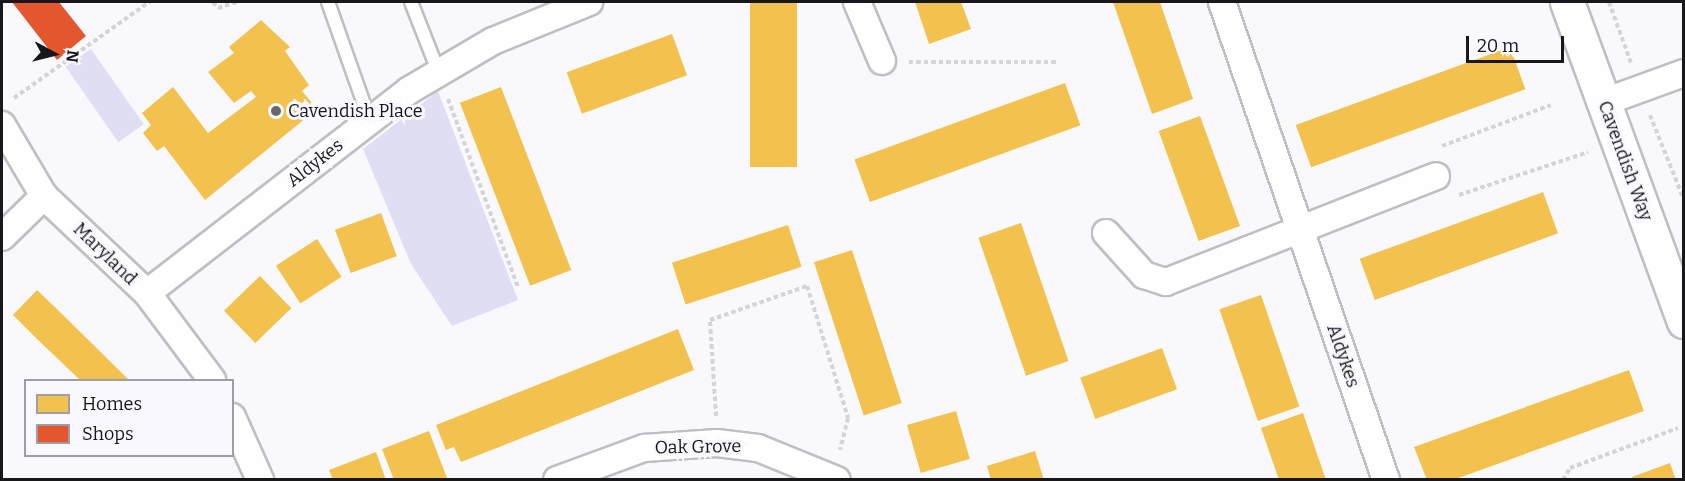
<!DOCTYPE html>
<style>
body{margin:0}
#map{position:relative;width:1685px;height:481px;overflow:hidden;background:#f9f9fd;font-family:Bitter,serif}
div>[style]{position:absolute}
.green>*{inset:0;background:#dfdef3;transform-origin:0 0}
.homes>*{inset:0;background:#f2c14e;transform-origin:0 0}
.shops>*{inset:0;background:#e4572e}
.path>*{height:4px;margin-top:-2px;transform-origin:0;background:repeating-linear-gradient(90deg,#d4d4d4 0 4.5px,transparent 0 7.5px)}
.roads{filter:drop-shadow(2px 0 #bfbfc3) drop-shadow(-2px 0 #bfbfc3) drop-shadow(0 2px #bfbfc3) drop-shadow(0 -2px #bfbfc3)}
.service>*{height:12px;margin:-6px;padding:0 6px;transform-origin:6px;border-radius:6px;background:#fefeff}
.minor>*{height:26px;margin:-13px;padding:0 13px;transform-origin:13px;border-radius:13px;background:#fefeff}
.secondary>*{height:33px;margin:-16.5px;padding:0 16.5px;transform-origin:16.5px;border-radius:16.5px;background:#fefeff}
.dots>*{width:16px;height:16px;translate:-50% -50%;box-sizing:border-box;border:3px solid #f8f8fe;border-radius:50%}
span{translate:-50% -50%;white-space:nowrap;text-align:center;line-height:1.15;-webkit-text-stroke:6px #f8f8fe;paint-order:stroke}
.poi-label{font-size:18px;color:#18181c}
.left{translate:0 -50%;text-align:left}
.street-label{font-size:18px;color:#18181c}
.frame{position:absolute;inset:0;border:3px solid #18181c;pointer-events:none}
.legend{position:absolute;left:24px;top:379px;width:210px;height:78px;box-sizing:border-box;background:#f8f8fe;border:2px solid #9e9ea4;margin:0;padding:8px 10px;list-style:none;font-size:18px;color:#18181c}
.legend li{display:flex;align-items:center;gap:12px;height:30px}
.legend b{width:30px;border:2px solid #9e9ea4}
.north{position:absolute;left:24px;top:24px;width:60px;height:60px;-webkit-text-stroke:4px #f8f8fe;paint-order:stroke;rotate:97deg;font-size:16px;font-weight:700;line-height:24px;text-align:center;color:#18181c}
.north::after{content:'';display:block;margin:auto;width:21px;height:27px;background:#18181c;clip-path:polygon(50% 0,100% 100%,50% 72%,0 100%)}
.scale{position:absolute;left:1466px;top:36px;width:98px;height:27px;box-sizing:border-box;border:3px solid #18181c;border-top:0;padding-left:8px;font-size:18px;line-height:21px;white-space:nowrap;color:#18181c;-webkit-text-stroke:4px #f8f8fe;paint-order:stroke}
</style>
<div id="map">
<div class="green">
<div style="left:91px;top:49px;width:92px;height:31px;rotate:55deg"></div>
<div style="clip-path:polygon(438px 91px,518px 300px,452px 326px,411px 264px,363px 149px)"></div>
</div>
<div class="homes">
<div style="left:750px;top:2px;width:47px;height:165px"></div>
<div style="clip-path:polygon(915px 2px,961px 2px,971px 29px,929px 44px)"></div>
<div style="clip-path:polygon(1113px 2px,1160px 2px,1193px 99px,1152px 114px)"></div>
<div style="clip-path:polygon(261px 20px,290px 47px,285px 51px,309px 85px,302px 91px,317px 109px,205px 200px,164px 146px,157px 151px,143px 133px,151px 125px,142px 113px,173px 87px,208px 133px,256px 97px,251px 91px,234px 103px,208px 72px,234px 53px,229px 47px)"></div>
<div style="left:672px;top:34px;width:44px;height:112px;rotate:70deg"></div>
<div style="left:1510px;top:47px;width:45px;height:228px;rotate:70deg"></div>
<div style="left:1065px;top:83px;width:45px;height:224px;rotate:70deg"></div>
<div style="left:501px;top:87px;width:196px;height:44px;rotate:69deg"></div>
<div style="left:1200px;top:116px;width:117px;height:44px;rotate:70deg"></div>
<div style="left:1543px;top:192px;width:44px;height:195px;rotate:70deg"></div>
<div style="left:381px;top:213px;width:46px;height:49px;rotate:70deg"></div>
<div style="left:1021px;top:223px;width:146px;height:45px;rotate:71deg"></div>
<div style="left:788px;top:225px;width:44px;height:122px;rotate:72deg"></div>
<div style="left:317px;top:239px;width:45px;height:49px;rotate:57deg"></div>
<div style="left:852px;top:250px;width:161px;height:40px;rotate:72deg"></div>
<div style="left:260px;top:276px;width:45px;height:50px;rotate:46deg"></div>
<div style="clip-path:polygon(37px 290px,61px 313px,129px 380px,80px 380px,36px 338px,13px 315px)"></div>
<div style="left:1261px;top:295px;width:118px;height:44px;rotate:71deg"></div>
<div style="clip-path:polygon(678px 329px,694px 370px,461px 462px,454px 447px,446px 450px,436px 425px)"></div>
<div style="left:1162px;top:348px;width:44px;height:87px;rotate:70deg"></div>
<div style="clip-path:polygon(1629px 370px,1644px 411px,1453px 480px,1427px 480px,1414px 447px)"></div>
<div style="left:956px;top:411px;width:50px;height:51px;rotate:74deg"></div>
<div style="clip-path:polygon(1303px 413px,1326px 480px,1279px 480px,1261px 428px)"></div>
<div style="clip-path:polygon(429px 431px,447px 478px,394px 480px,382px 449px)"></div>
<div style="clip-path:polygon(1035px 451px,1044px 480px,991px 480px,987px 466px)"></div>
<div style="clip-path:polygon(376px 452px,386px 480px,333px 480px,329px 470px)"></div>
<div style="clip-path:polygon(1670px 463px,1676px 480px,1633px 480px,1632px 477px)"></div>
</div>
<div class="shops">
<div style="clip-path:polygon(12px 2px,59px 2px,86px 36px,57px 60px)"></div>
</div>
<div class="path">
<div style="left:213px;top:2px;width:8px;rotate:50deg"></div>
<div style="left:218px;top:8px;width:20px;rotate:-18deg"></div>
<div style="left:1609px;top:2px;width:65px;rotate:70.2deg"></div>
<div style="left:909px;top:62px;width:149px"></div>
<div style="left:14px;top:98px;width:166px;rotate:-35.4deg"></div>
<div style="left:448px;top:99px;width:201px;rotate:69.6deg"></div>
<div style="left:1650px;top:115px;width:92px;rotate:68.2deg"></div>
<div style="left:1442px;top:146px;width:116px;rotate:-20.6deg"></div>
<div style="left:1459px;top:195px;width:136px;rotate:-18.4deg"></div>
<div style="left:716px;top:416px;width:96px;rotate:-93.6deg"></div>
<div style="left:710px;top:320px;width:103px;rotate:-19.3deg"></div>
<div style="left:807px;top:286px;width:138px;rotate:72.7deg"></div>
<div style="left:848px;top:418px;width:33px;rotate:104deg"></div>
<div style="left:1563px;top:480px;width:14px;rotate:-60deg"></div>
<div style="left:1570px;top:468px;width:115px;rotate:-20.3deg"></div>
</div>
<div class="roads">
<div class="service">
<div style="left:328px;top:2px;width:126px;rotate:70.6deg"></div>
<div style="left:411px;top:2px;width:76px;rotate:68.5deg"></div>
</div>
<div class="minor">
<div style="left:857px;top:2px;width:64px;rotate:67deg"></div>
<div style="left:1222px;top:2px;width:505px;rotate:71.06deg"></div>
<div style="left:1604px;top:102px;width:85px;rotate:-19.9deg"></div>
<div style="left:2px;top:125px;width:82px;rotate:59.4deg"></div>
<div style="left:44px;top:196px;width:141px;rotate:43.3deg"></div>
<div style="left:147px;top:293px;width:109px;rotate:53.2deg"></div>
<div style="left:1106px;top:233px;width:57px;rotate:47.9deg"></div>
<div style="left:1144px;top:275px;width:23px;rotate:18deg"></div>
<div style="left:1166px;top:282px;width:290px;rotate:-21.4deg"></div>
<div style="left:2px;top:237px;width:59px;rotate:-44.3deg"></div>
<div style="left:147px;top:293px;width:330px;rotate:-37.7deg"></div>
<div style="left:408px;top:91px;width:99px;rotate:-30.5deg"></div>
<div style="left:493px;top:41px;width:104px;rotate:-22.1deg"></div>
<div style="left:232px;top:417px;width:69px;rotate:66deg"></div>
<div style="left:557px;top:480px;width:93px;rotate:-20.2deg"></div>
<div style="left:644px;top:448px;width:73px;rotate:-3.9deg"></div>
<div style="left:717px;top:443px;width:41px;rotate:7deg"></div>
<div style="left:758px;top:448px;width:85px;rotate:22.1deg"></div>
</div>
<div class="secondary">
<div style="left:1567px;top:2px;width:340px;rotate:69.9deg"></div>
</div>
</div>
<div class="dots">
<div style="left:276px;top:111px;background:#67676b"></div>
</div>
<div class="poi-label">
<span class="left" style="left:288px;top:111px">Cavendish Place</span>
</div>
<div class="street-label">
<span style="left:1625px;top:161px;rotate:70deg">Cavendish Way</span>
<span style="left:315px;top:163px;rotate:-38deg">Aldykes</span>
<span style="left:105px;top:254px;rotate:44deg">Maryland</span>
<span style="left:1343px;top:356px;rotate:71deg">Aldykes</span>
<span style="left:698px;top:447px;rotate:-1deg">Oak Grove</span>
</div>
<div class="frame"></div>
<ul class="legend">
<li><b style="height:16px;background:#f2c14e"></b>Homes</li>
<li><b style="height:16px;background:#e4572e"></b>Shops</li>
</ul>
<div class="north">N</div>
<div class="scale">20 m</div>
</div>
